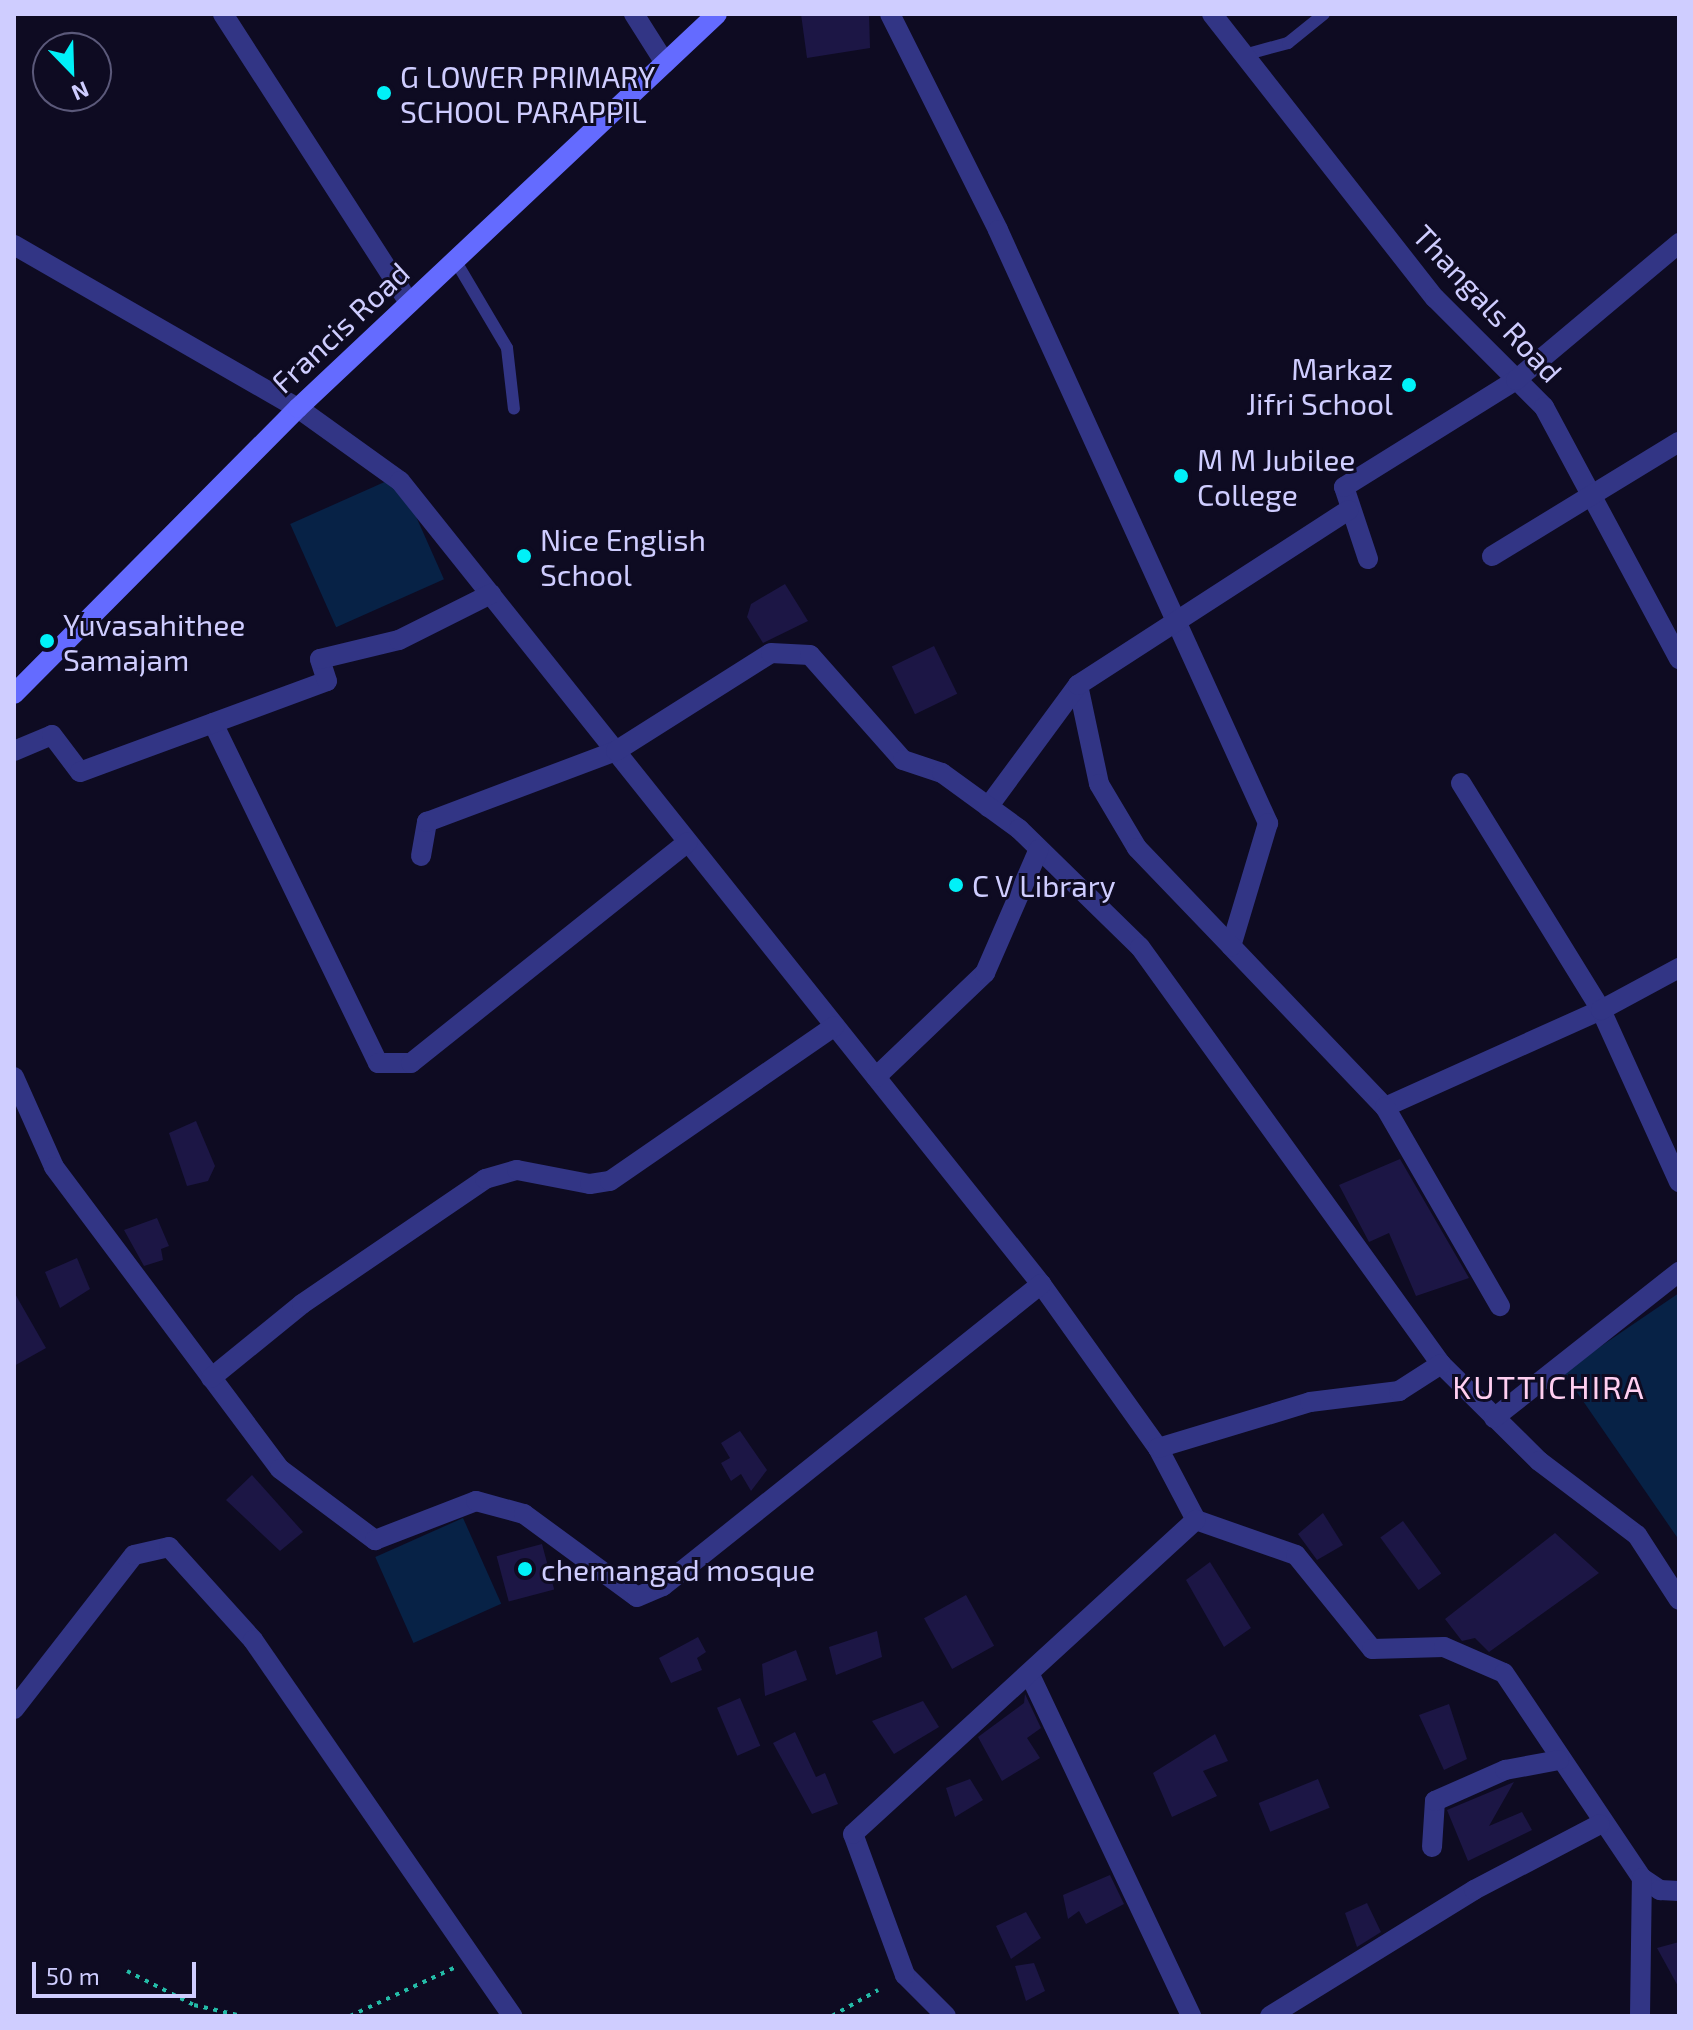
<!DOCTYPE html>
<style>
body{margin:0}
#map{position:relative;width:1693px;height:2030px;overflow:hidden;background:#0e0b22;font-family:"Exo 2",sans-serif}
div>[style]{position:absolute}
.water>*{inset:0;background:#072246;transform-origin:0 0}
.building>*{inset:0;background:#1c1645;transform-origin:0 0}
.path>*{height:4px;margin-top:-2px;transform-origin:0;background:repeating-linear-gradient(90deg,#24bca8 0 4px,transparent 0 10px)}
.service>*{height:12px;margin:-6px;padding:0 6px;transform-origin:6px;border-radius:6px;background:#323585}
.minor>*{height:20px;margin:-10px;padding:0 10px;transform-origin:10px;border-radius:10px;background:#323585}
.secondary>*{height:20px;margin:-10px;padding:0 10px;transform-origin:10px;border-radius:10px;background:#646bff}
.dots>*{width:22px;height:22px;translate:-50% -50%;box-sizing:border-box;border:4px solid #0e0b22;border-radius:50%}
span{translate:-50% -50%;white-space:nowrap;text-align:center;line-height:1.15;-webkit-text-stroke:6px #0e0b22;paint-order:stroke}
.poi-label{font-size:30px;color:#cfcdff}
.left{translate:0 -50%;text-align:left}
.right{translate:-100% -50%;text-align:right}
.street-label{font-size:30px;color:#cfcdff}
.neighbourhood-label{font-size:32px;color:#ffcff1;letter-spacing:2px}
.frame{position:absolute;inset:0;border:16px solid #cfcdff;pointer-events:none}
.north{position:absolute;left:32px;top:32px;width:80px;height:80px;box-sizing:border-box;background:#0e0b22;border:2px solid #5b597a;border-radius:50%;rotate:157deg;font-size:22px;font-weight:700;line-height:32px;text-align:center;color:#cfcdff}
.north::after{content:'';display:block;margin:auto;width:28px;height:36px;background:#00f1f8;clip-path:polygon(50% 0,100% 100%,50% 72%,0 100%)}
.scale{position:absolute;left:32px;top:1962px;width:164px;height:36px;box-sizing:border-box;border:4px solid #cfcdff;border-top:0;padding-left:10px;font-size:24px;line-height:28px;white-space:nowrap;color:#cfcdff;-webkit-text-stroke:6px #0e0b22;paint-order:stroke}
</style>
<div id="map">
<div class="water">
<div style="left:398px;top:476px;width:113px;height:118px;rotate:66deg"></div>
<div style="clip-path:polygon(1679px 1293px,1679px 1540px,1563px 1372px)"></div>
<div style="left:463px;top:1518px;width:94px;height:96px;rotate:66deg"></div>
</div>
<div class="building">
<div style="clip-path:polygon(801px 14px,869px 14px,870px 48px,807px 58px)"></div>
<div style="clip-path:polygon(785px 584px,808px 621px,763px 643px,747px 617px,751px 604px)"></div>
<div style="left:934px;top:646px;width:53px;height:47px;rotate:64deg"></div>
<div style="clip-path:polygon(196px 1121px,215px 1166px,208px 1181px,187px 1186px,169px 1133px)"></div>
<div style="clip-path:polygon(1400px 1159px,1469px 1278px,1416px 1296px,1389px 1233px,1369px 1242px,1339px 1185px)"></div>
<div style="clip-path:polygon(157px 1218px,169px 1246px,161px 1249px,163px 1260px,144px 1266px,124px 1230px)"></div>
<div style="clip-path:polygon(77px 1258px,90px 1289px,60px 1308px,45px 1272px)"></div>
<div style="clip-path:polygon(14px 1292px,46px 1348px,14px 1366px)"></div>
<div style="clip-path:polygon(740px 1431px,767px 1470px,751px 1491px,741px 1474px,731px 1481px,721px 1463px,730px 1458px,721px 1443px)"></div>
<div style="clip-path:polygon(252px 1475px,303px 1532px,280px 1551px,226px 1500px)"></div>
<div style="clip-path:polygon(1323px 1513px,1343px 1545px,1317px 1560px,1298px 1534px)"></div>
<div style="left:1403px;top:1521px;width:65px;height:28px;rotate:54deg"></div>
<div style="clip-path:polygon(1555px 1533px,1599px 1573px,1489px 1652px,1475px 1638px,1462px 1641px,1445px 1619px)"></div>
<div style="left:542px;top:1544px;width:47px;height:47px;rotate:75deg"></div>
<div style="clip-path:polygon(1210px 1562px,1251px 1628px,1224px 1647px,1186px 1580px)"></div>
<div style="left:966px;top:1595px;width:58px;height:48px;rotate:61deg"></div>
<div style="clip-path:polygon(877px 1631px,882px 1657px,836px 1675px,829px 1647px)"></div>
<div style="clip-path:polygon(698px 1637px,706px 1652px,697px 1658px,702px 1670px,671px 1683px,659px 1658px)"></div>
<div style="clip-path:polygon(796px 1650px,807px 1680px,765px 1696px,762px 1664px)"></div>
<div style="clip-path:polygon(1025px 1694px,1041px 1728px,1027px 1738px,1040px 1758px,1002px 1781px,978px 1737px,1024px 1703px)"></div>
<div style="left:740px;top:1698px;width:52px;height:25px;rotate:67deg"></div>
<div style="clip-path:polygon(923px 1701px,939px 1727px,894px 1754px,872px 1721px)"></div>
<div style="clip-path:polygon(1449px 1704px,1467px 1759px,1444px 1770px,1419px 1715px)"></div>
<div style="clip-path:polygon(795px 1732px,816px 1777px,825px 1773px,838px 1804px,812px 1814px,773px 1743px)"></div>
<div style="clip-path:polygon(1215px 1734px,1228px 1761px,1203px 1771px,1217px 1796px,1172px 1817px,1153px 1773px)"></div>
<div style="clip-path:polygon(970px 1779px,983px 1800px,955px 1817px,946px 1788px)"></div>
<div style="left:1318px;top:1779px;width:31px;height:64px;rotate:68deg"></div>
<div style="clip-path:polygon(1514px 1782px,1489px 1826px,1522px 1812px,1532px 1830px,1468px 1861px,1447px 1810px)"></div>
<div style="clip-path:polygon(1110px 1875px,1124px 1904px,1086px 1924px,1079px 1911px,1068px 1919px,1063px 1895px)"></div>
<div style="clip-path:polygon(1367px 1903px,1381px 1932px,1357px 1947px,1345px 1913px)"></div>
<div style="clip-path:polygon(1026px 1912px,1041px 1938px,1011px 1959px,996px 1926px)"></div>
<div style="clip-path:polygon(1679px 1942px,1679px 1988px,1657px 1948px)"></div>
<div style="clip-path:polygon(1034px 1963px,1045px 1991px,1026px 2001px,1015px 1966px)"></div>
</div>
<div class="path">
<div style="left:127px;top:1971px;width:75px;rotate:26.9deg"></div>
<div style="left:194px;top:2005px;width:49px;rotate:12.9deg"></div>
<div style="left:350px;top:2016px;width:117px;rotate:-24.8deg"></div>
<div style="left:832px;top:2016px;width:53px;rotate:-29.5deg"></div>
</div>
<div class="service">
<div style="left:1244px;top:55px;width:46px;rotate:-15.3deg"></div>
<div style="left:1288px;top:43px;width:46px;rotate:-38.9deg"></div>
<div style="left:455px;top:260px;width:102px;rotate:59.4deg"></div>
<div style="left:507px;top:348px;width:61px;rotate:83.5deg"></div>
</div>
<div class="minor">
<div style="left:223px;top:14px;width:344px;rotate:57.2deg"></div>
<div style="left:634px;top:14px;width:58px;rotate:57.7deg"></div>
<div style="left:890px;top:14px;width:241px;rotate:63.4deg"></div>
<div style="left:998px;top:230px;width:652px;rotate:65.52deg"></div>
<div style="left:1268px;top:823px;width:128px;rotate:106.7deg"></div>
<div style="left:1231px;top:946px;width:223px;rotate:46.3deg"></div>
<div style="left:1385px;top:1107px;width:237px;rotate:-24.2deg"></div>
<div style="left:1601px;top:1010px;width:189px;rotate:65.6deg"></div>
<div style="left:1212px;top:14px;width:361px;rotate:51.9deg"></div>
<div style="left:1435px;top:298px;width:154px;rotate:45deg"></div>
<div style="left:1544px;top:407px;width:286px;rotate:61.8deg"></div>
<div style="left:14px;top:245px;width:327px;rotate:29.9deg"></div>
<div style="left:298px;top:408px;width:125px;rotate:35.6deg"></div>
<div style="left:400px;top:481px;width:1027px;rotate:51.4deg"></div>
<div style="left:1041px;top:1284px;width:201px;rotate:54.5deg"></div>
<div style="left:1158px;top:1448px;width:81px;rotate:62.2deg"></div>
<div style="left:1196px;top:1520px;width:106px;rotate:19.3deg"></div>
<div style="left:1296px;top:1555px;width:121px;rotate:51deg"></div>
<div style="left:1372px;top:1649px;width:72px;rotate:-1.6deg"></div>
<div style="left:1444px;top:1647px;width:65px;rotate:23.4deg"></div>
<div style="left:1504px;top:1673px;width:247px;rotate:56.1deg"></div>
<div style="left:1642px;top:1878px;width:22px;rotate:34deg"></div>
<div style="left:1660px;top:1890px;width:19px;rotate:3deg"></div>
<div style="left:1492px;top:556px;width:219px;rotate:-31.4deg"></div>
<div style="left:1368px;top:559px;width:76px;rotate:-108.4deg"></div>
<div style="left:1344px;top:487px;width:203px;rotate:-31.9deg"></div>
<div style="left:1516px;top:380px;width:213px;rotate:-40deg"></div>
<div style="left:1078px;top:685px;width:101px;rotate:78deg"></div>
<div style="left:1099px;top:784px;width:74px;rotate:59.3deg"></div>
<div style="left:1137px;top:848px;width:136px;rotate:46.2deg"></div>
<div style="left:213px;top:723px;width:378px;rotate:64.1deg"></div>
<div style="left:378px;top:1063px;width:33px"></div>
<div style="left:411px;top:1063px;width:354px;rotate:-38.6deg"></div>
<div style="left:14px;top:751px;width:41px;rotate:-22.8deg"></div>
<div style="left:52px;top:735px;width:46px;rotate:52.9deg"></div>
<div style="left:80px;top:772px;width:263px;rotate:-20.2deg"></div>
<div style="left:327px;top:681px;width:23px;rotate:-108deg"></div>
<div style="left:320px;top:659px;width:81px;rotate:-13.5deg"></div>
<div style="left:399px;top:640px;width:103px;rotate:-26.6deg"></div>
<div style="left:1461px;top:783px;width:267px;rotate:58.3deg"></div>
<div style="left:1601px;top:1010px;width:89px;rotate:-28.3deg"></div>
<div style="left:988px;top:807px;width:152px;rotate:-53.6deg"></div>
<div style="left:1078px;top:685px;width:322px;rotate:-32.9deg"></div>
<div style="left:421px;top:856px;width:35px;rotate:-80deg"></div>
<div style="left:427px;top:822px;width:202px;rotate:-20.6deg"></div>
<div style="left:616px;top:751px;width:183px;rotate:-32.3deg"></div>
<div style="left:771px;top:653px;width:39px;rotate:3deg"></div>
<div style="left:810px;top:655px;width:140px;rotate:48.5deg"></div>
<div style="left:903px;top:760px;width:41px;rotate:18.4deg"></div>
<div style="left:942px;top:773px;width:95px;rotate:36deg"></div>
<div style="left:1019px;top:829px;width:169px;rotate:44.3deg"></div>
<div style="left:1140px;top:947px;width:514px;rotate:54.18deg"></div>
<div style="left:1441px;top:1364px;width:138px;rotate:44.7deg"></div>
<div style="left:1539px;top:1461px;width:123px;rotate:37.1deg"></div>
<div style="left:1637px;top:1535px;width:77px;rotate:57.1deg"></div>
<div style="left:14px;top:1077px;width:98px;rotate:66deg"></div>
<div style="left:54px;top:1167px;width:377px;rotate:53.2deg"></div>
<div style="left:280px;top:1469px;width:119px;rotate:36.8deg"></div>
<div style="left:375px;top:1540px;width:108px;rotate:-21.1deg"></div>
<div style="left:476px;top:1501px;width:50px;rotate:15.2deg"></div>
<div style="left:524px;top:1514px;width:140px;rotate:36.3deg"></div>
<div style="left:637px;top:1597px;width:28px;rotate:-23deg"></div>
<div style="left:663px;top:1586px;width:484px;rotate:-38.6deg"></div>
<div style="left:876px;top:1077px;width:151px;rotate:-43.7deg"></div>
<div style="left:985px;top:973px;width:135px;rotate:-66.5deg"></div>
<div style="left:1385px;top:1107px;width:230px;rotate:60deg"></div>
<div style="left:211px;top:1378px;width:117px;rotate:-39.1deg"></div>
<div style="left:302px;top:1304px;width:222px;rotate:-34.3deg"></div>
<div style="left:485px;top:1179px;width:33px;rotate:-16deg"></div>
<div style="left:517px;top:1170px;width:74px;rotate:10.9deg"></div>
<div style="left:590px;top:1184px;width:20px;rotate:-9deg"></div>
<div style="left:610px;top:1181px;width:273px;rotate:-34.6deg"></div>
<div style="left:1494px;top:1418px;width:236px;rotate:-38.3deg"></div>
<div style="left:1158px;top:1448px;width:159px;rotate:-16.8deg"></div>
<div style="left:1310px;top:1402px;width:90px;rotate:-7deg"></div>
<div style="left:1399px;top:1391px;width:50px;rotate:-32.7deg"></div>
<div style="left:1030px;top:1675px;width:377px;rotate:64.7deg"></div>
<div style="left:14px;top:1709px;width:195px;rotate:-52.1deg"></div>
<div style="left:134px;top:1555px;width:36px;rotate:-13deg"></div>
<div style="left:169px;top:1547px;width:125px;rotate:47.9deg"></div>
<div style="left:253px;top:1640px;width:457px;rotate:55.4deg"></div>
<div style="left:1432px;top:1847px;width:46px;rotate:-86.3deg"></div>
<div style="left:1435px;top:1801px;width:77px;rotate:-23.9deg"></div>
<div style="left:1505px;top:1770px;width:55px;rotate:-10.5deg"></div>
<div style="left:946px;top:2016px;width:58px;rotate:-135deg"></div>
<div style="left:905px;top:1975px;width:150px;rotate:-110.2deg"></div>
<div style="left:853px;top:1834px;width:465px;rotate:-42.5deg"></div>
<div style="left:1270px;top:2016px;width:240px;rotate:-31.7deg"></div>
<div style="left:1474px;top:1890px;width:142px;rotate:-27.6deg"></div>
<div style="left:1640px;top:2016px;width:138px;rotate:-89.2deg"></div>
</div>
<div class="secondary">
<div style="left:14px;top:694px;width:403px;rotate:-45.2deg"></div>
<div style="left:298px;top:408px;width:575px;rotate:-43.24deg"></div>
</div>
<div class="dots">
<div style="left:384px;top:93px;background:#00f1f8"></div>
<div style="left:1409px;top:385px;background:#00f1f8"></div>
<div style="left:1181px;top:476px;background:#00f1f8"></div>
<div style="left:524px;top:556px;background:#00f1f8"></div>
<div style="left:47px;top:641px;background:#00f1f8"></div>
<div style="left:956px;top:885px;background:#00f1f8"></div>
<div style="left:525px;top:1569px;background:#00f1f8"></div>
</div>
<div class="poi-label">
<span class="left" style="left:400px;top:93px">G LOWER PRIMARY<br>SCHOOL PARAPPIL</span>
<span class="right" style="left:1393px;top:385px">Markaz<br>Jifri School</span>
<span class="left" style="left:1197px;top:476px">M M Jubilee<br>College</span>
<span class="left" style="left:540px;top:556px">Nice English<br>School</span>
<span class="left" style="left:63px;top:641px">Yuvasahithee<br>Samajam</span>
<span class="left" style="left:972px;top:885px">C V Library</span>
<span class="left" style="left:541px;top:1569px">chemangad mosque</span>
</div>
<div class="street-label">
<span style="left:1488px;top:303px;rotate:47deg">Thangals Road</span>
<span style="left:340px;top:327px;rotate:-43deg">Francis Road</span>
</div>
<div class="neighbourhood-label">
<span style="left:1549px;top:1386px">KUTTICHIRA</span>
</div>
<div class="frame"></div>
<div class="north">N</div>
<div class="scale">50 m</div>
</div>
